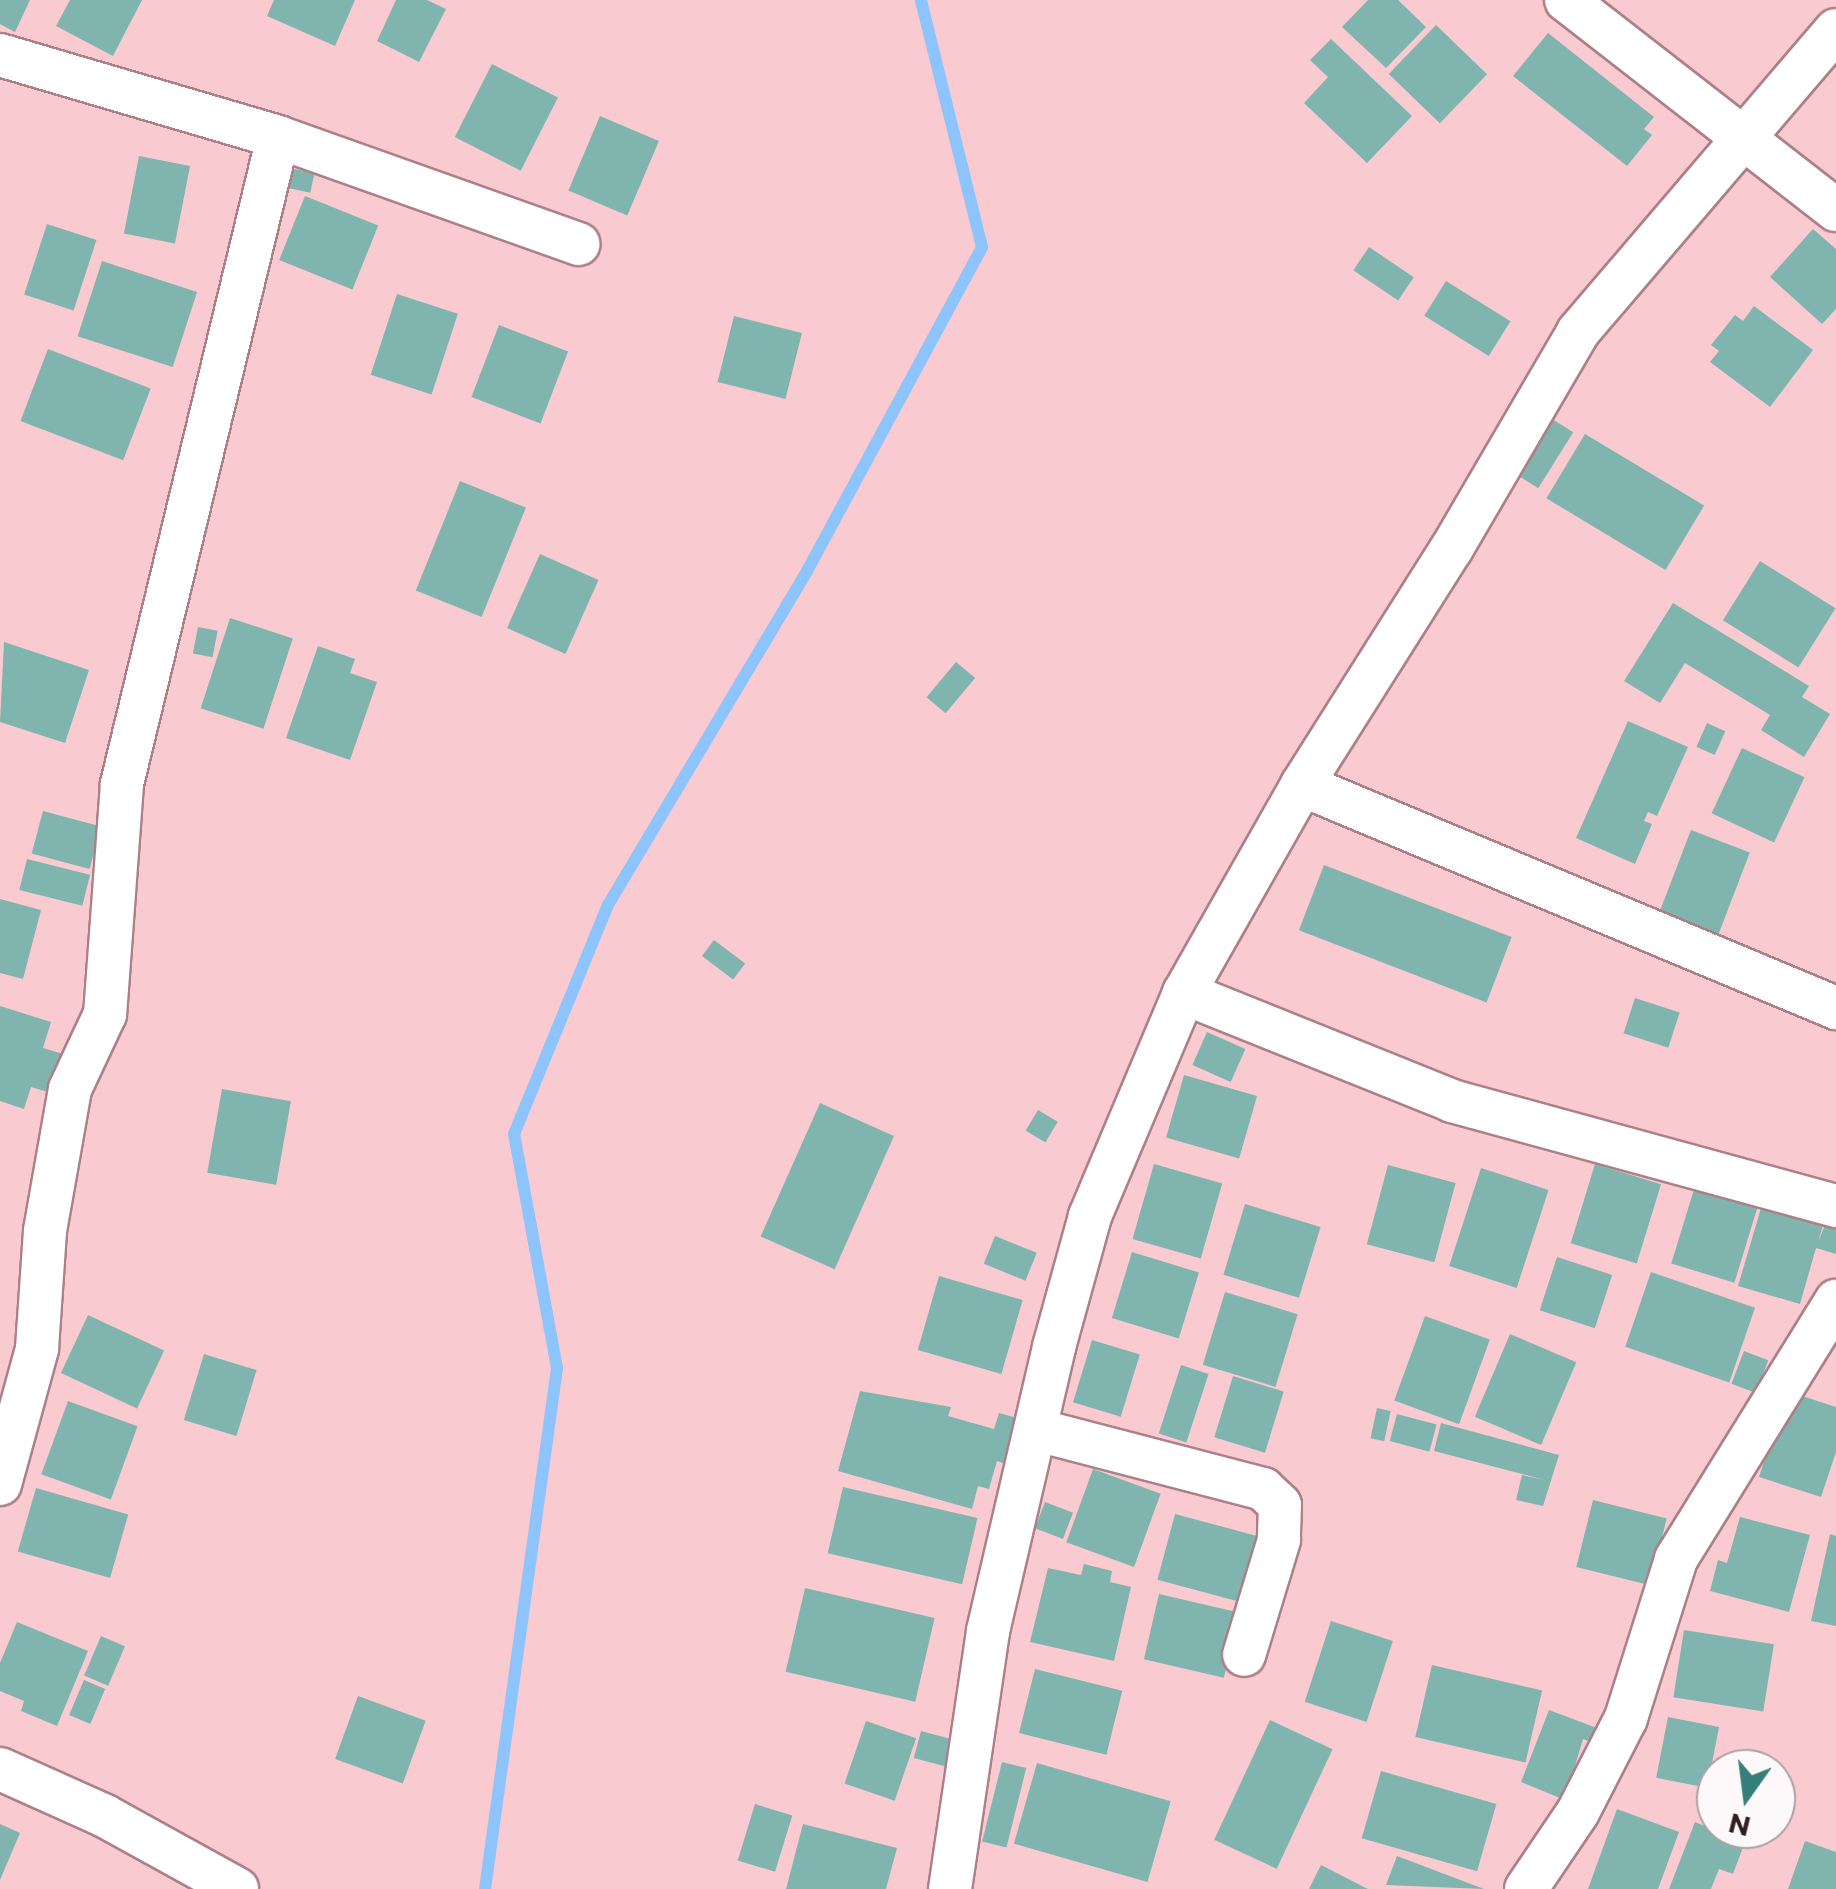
<!DOCTYPE html>
<style>
body{margin:0}
#map{position:relative;width:1836px;height:1889px;overflow:hidden;background:#facad1;font-family:Commissioner,sans-serif}
div>[style]{position:absolute}
.stream>*{height:12px;margin:-6px;padding:0 6px;transform-origin:6px;border-radius:6px;background:#8cc4fb}
.building>*{inset:0;background:#80b4af;transform-origin:0 0}
.roads{filter:drop-shadow(2px 0 #ac8087) drop-shadow(-2px 0 #ac8087) drop-shadow(0 2px #ac8087) drop-shadow(0 -2px #ac8087)}
.minor>*{height:42px;margin:-21px;padding:0 21px;transform-origin:21px;border-radius:21px;background:#fff}
span{translate:-50% -50%;white-space:nowrap;text-align:center;line-height:1.15;-webkit-text-stroke:8px #fdf8f9;paint-order:stroke}
.north{position:absolute;left:1696px;top:1749px;width:100px;height:100px;box-sizing:border-box;background:#fdf8f9;border:2px solid #aba1a2;border-radius:50%;rotate:194deg;font-size:28px;font-weight:700;line-height:40px;text-align:center;color:#2f1e20}
.north::after{content:'';display:block;margin:auto;width:35px;height:45px;background:#367e79;clip-path:polygon(50% 0,100% 100%,50% 72%,0 100%)}
</style>
<div id="map">
<div class="stream">
<div style="left:485px;top:1889px;width:526px;rotate:-82.13deg"></div>
<div style="left:557px;top:1368px;width:238px;rotate:-100.4deg"></div>
<div style="left:514px;top:1134px;width:248px;rotate:-67.7deg"></div>
<div style="left:608px;top:905px;width:389px;rotate:-59.2deg"></div>
<div style="left:807px;top:571px;width:368px;rotate:-61.6deg"></div>
<div style="left:982px;top:247px;width:254px;rotate:-103.9deg"></div>
</div>
<div class="building">
<div style="clip-path:polygon(0 0,30px 0,15px 32px,0 24px)"></div>
<div style="clip-path:polygon(70px 0,142px 0,113px 56px,56px 26px)"></div>
<div style="clip-path:polygon(274px 0,355px 0,335px 46px,267px 16px)"></div>
<div style="clip-path:polygon(396px 0,427px 0,446px 9px,419px 62px,377px 41px)"></div>
<div style="clip-path:polygon(1368px 0,1398px 0,1426px 27px,1386px 68px,1342px 27px)"></div>
<div style="left:1436px;top:25px;width:71px;height:68px;rotate:44deg"></div>
<div style="clip-path:polygon(1548px 33px,1654px 117px,1644px 129px,1652px 135px,1627px 166px,1513px 76px)"></div>
<div style="clip-path:polygon(1331px 39px,1412px 116px,1367px 163px,1304px 103px,1328px 77px,1310px 60px)"></div>
<div style="left:492px;top:64px;width:74px;height:82px;rotate:27deg"></div>
<div style="left:600px;top:116px;width:64px;height:81px;rotate:23deg"></div>
<div style="left:139px;top:156px;width:52px;height:79px;rotate:11deg"></div>
<div style="left:290px;top:168px;width:25px;height:20px;rotate:12deg"></div>
<div style="left:305px;top:196px;width:79px;height:69px;rotate:22deg"></div>
<div style="left:47px;top:224px;width:52px;height:74px;rotate:18deg"></div>
<div style="clip-path:polygon(1813px 229px,1836px 249px,1836px 309px,1822px 324px,1770px 277px)"></div>
<div style="left:1369px;top:247px;width:54px;height:28px;rotate:34deg"></div>
<div style="left:102px;top:261px;width:100px;height:79px;rotate:18deg"></div>
<div style="left:1446px;top:281px;width:76px;height:41px;rotate:32deg"></div>
<div style="left:397px;top:294px;width:64px;height:85px;rotate:18deg"></div>
<div style="clip-path:polygon(1754px 306px,1813px 350px,1770px 407px,1710px 362px,1719px 351px,1711px 345px,1735px 315px,1743px 321px)"></div>
<div style="left:734px;top:316px;width:70px;height:68px;rotate:14deg"></div>
<div style="left:499px;top:325px;width:74px;height:77px;rotate:21deg"></div>
<div style="left:48px;top:349px;width:110px;height:77px;rotate:21deg"></div>
<div style="left:1552px;top:419px;width:25px;height:66px;rotate:32deg"></div>
<div style="left:1585px;top:434px;width:139px;height:75px;rotate:31deg"></div>
<div style="left:460px;top:481px;width:71px;height:118px;rotate:22deg"></div>
<div style="left:540px;top:554px;width:64px;height:81px;rotate:24deg"></div>
<div style="left:1760px;top:561px;width:89px;height:70px;rotate:32deg"></div>
<div style="clip-path:polygon(1673px 603px,1809px 686px,1802px 697px,1830px 714px,1804px 757px,1761px 730px,1770px 715px,1685px 663px,1660px 703px,1624px 681px)"></div>
<div style="left:230px;top:618px;width:66px;height:95px;rotate:18deg"></div>
<div style="left:198px;top:627px;width:20px;height:27px;rotate:11deg"></div>
<div style="clip-path:polygon(4px 642px,89px 670px,65px 743px,0 722px)"></div>
<div style="clip-path:polygon(318px 646px,355px 659px,350px 673px,377px 682px,350px 760px,286px 738px)"></div>
<div style="left:956px;top:662px;width:25px;height:46px;rotate:40deg"></div>
<div style="clip-path:polygon(1628px 721px,1688px 747px,1657px 816px,1648px 812px,1644px 821px,1652px 824px,1635px 864px,1576px 838px)"></div>
<div style="left:1707px;top:723px;width:20px;height:26px;rotate:24deg"></div>
<div style="left:1742px;top:748px;width:69px;height:72px;rotate:25deg"></div>
<div style="left:43px;top:811px;width:60px;height:44px;rotate:15deg"></div>
<div style="left:1691px;top:830px;width:63px;height:92px;rotate:21deg"></div>
<div style="left:27px;top:859px;width:65px;height:32px;rotate:14deg"></div>
<div style="left:1324px;top:865px;width:201px;height:70px;rotate:21deg"></div>
<div style="clip-path:polygon(0 899px,41px 910px,23px 979px,0 973px)"></div>
<div style="left:714px;top:940px;width:39px;height:20px;rotate:37deg"></div>
<div style="left:1635px;top:998px;width:47px;height:37px;rotate:18deg"></div>
<div style="clip-path:polygon(0 1006px,51px 1022px,43px 1048px,63px 1054px,51px 1093px,31px 1087px,24px 1109px,0 1101px)"></div>
<div style="left:1207px;top:1032px;width:42px;height:36px;rotate:24deg"></div>
<div style="left:1184px;top:1075px;width:76px;height:65px;rotate:16deg"></div>
<div style="left:222px;top:1089px;width:70px;height:85px;rotate:10deg"></div>
<div style="left:820px;top:1103px;width:81px;height:146px;rotate:24deg"></div>
<div style="left:1038px;top:1110px;width:23px;height:24px;rotate:31deg"></div>
<div style="left:1154px;top:1164px;width:71px;height:78px;rotate:16deg"></div>
<div style="left:1595px;top:1164px;width:69px;height:83px;rotate:17deg"></div>
<div style="left:1388px;top:1165px;width:70px;height:82px;rotate:15deg"></div>
<div style="left:1481px;top:1168px;width:71px;height:103px;rotate:18deg"></div>
<div style="left:1695px;top:1186px;width:66px;height:81px;rotate:17deg"></div>
<div style="clip-path:polygon(1764px 1198px,1826px 1216px,1818px 1242px,1825px 1225px,1836px 1228px,1836px 1254px,1816px 1248px,1800px 1304px,1738px 1286px)"></div>
<div style="left:1245px;top:1204px;width:79px;height:74px;rotate:17deg"></div>
<div style="left:995px;top:1236px;width:45px;height:30px;rotate:22deg"></div>
<div style="left:1132px;top:1252px;width:70px;height:69px;rotate:17deg"></div>
<div style="left:1557px;top:1257px;width:58px;height:56px;rotate:18deg"></div>
<div style="left:1651px;top:1272px;width:110px;height:79px;rotate:19deg"></div>
<div style="left:939px;top:1276px;width:87px;height:77px;rotate:16deg"></div>
<div style="left:1225px;top:1292px;width:76px;height:76px;rotate:17deg"></div>
<div style="left:88px;top:1315px;width:84px;height:64px;rotate:25deg"></div>
<div style="left:1425px;top:1316px;width:69px;height:90px;rotate:20deg"></div>
<div style="left:1510px;top:1334px;width:72px;height:90px;rotate:23deg"></div>
<div style="left:1092px;top:1340px;width:50px;height:65px;rotate:17deg"></div>
<div style="left:1744px;top:1351px;width:26px;height:35px;rotate:21deg"></div>
<div style="left:204px;top:1354px;width:55px;height:69px;rotate:17deg"></div>
<div style="left:1181px;top:1365px;width:29px;height:72px;rotate:18deg"></div>
<div style="left:1233px;top:1376px;width:53px;height:64px;rotate:17deg"></div>
<div style="clip-path:polygon(860px 1391px,951px 1407px,948px 1416px,994px 1429px,999px 1413px,1021px 1419px,1008px 1465px,997px 1461px,989px 1489px,978px 1486px,972px 1509px,838px 1471px)"></div>
<div style="clip-path:polygon(1787px 1391px,1836px 1407px,1836px 1452px,1821px 1497px,1759px 1477px)"></div>
<div style="left:68px;top:1401px;width:74px;height:78px;rotate:20deg"></div>
<div style="left:1377px;top:1408px;width:14px;height:31px;rotate:12deg"></div>
<div style="left:1397px;top:1414px;width:41px;height:28px;rotate:15deg"></div>
<div style="clip-path:polygon(1441px 1423px,1559px 1455px,1543px 1506px,1516px 1500px,1522px 1475px,1545px 1480px,1434px 1451px)"></div>
<div style="left:1093px;top:1469px;width:72px;height:78px;rotate:20deg"></div>
<div style="left:843px;top:1487px;width:138px;height:68px;rotate:13deg"></div>
<div style="left:36px;top:1488px;width:96px;height:66px;rotate:16deg"></div>
<div style="left:1593px;top:1500px;width:76px;height:69px;rotate:14deg"></div>
<div style="left:1045px;top:1502px;width:30px;height:28px;rotate:21deg"></div>
<div style="left:1175px;top:1514px;width:86px;height:68px;rotate:15deg"></div>
<div style="clip-path:polygon(1740px 1517px,1810px 1535px,1789px 1612px,1710px 1591px,1718px 1560px,1727px 1563px)"></div>
<div style="clip-path:polygon(1830px 1534px,1836px 1536px,1836px 1626px,1811px 1621px)"></div>
<div style="clip-path:polygon(1084px 1564px,1112px 1571px,1110px 1582px,1131px 1587px,1114px 1661px,1030px 1642px,1048px 1568px,1081px 1575px)"></div>
<div style="left:805px;top:1588px;width:133px;height:86px;rotate:13deg"></div>
<div style="left:1159px;top:1594px;width:82px;height:67px;rotate:13deg"></div>
<div style="left:1331px;top:1621px;width:65px;height:85px;rotate:18deg"></div>
<div style="clip-path:polygon(17px 1622px,88px 1651px,57px 1726px,21px 1711px,24px 1701px,0 1691px,0 1663px)"></div>
<div style="left:1684px;top:1630px;width:91px;height:68px;rotate:9deg"></div>
<div style="left:101px;top:1636px;width:26px;height:43px;rotate:23deg"></div>
<div style="left:1432px;top:1665px;width:113px;height:74px;rotate:13deg"></div>
<div style="left:1035px;top:1669px;width:90px;height:66px;rotate:14deg"></div>
<div style="left:84px;top:1680px;width:23px;height:38px;rotate:23deg"></div>
<div style="left:358px;top:1696px;width:72px;height:67px;rotate:20deg"></div>
<div style="clip-path:polygon(1549px 1710px,1597px 1728px,1591px 1742px,1583px 1739px,1565px 1800px,1521px 1782px)"></div>
<div style="left:1668px;top:1717px;width:52px;height:62px;rotate:11deg"></div>
<div style="left:1270px;top:1720px;width:69px;height:132px;rotate:25deg"></div>
<div style="left:866px;top:1721px;width:53px;height:66px;rotate:19deg"></div>
<div style="left:921px;top:1731px;width:34px;height:28px;rotate:15deg"></div>
<div style="left:1002px;top:1762px;width:25px;height:82px;rotate:14deg"></div>
<div style="left:1037px;top:1763px;width:139px;height:84px;rotate:16deg"></div>
<div style="left:1381px;top:1771px;width:120px;height:70px;rotate:16deg"></div>
<div style="left:755px;top:1804px;width:39px;height:59px;rotate:17deg"></div>
<div style="clip-path:polygon(1617px 1809px,1679px 1832px,1658px 1889px,1588px 1889px)"></div>
<div style="clip-path:polygon(1695px 1822px,1745px 1842px,1733px 1874px,1719px 1869px,1711px 1889px,1669px 1889px)"></div>
<div style="clip-path:polygon(0 1824px,20px 1833px,0 1880px)"></div>
<div style="clip-path:polygon(803px 1824px,897px 1848px,886px 1889px,786px 1889px)"></div>
<div style="clip-path:polygon(1805px 1841px,1836px 1852px,1836px 1889px,1788px 1889px)"></div>
<div style="clip-path:polygon(1397px 1856px,1484px 1889px,1386px 1885px)"></div>
<div style="clip-path:polygon(1321px 1865px,1368px 1889px,1309px 1889px)"></div>
</div>
<div class="roads">
<div class="minor">
<div style="left:1566px;top:0;width:342px;rotate:37.9deg"></div>
<div style="left:0;top:55px;width:290px;rotate:16.4deg"></div>
<div style="left:278px;top:137px;width:666px;rotate:103.56deg"></div>
<div style="left:122px;top:784px;width:231px;rotate:94.2deg"></div>
<div style="left:105px;top:1014px;width:83px;rotate:115deg"></div>
<div style="left:70px;top:1089px;width:144px;rotate:100deg"></div>
<div style="left:45px;top:1231px;width:118px;rotate:93.9deg"></div>
<div style="left:37px;top:1349px;width:140px;rotate:105.3deg"></div>
<div style="left:278px;top:137px;width:319px;rotate:19.6deg"></div>
<div style="left:1302px;top:785px;width:579px;rotate:22.67deg"></div>
<div style="left:1184px;top:993px;width:289px;rotate:21.9deg"></div>
<div style="left:1452px;top:1101px;width:398px;rotate:15.3deg"></div>
<div style="left:1037px;top:1430px;width:234px;rotate:14.6deg"></div>
<div style="left:1263px;top:1489px;width:23px;rotate:43deg"></div>
<div style="left:1280px;top:1505px;width:35px;rotate:92deg"></div>
<div style="left:1279px;top:1540px;width:120px;rotate:106.9deg"></div>
<div style="left:0;top:1769px;width:115px;rotate:24.1deg"></div>
<div style="left:105px;top:1816px;width:151px;rotate:28.9deg"></div>
<div style="left:950px;top:1889px;width:261px;rotate:-81.6deg"></div>
<div style="left:988px;top:1631px;width:292px;rotate:-76.9deg"></div>
<div style="left:1054px;top:1347px;width:136px;rotate:-74.6deg"></div>
<div style="left:1090px;top:1216px;width:242px;rotate:-67.1deg"></div>
<div style="left:1184px;top:993px;width:239px;rotate:-60.4deg"></div>
<div style="left:1302px;top:785px;width:280px;rotate:-57.7deg"></div>
<div style="left:1452px;top:548px;width:250px;rotate:-59.7deg"></div>
<div style="left:1578px;top:332px;width:397px;rotate:-49.5deg"></div>
<div style="left:1526px;top:1889px;width:93px;rotate:-56deg"></div>
<div style="left:1578px;top:1812px;width:106px;rotate:-62.9deg"></div>
<div style="left:1626px;top:1718px;width:167px;rotate:-72.5deg"></div>
<div style="left:1676px;top:1559px;width:304px;rotate:-58.2deg"></div>
</div>
</div>
<div class="north">N</div>
</div>
